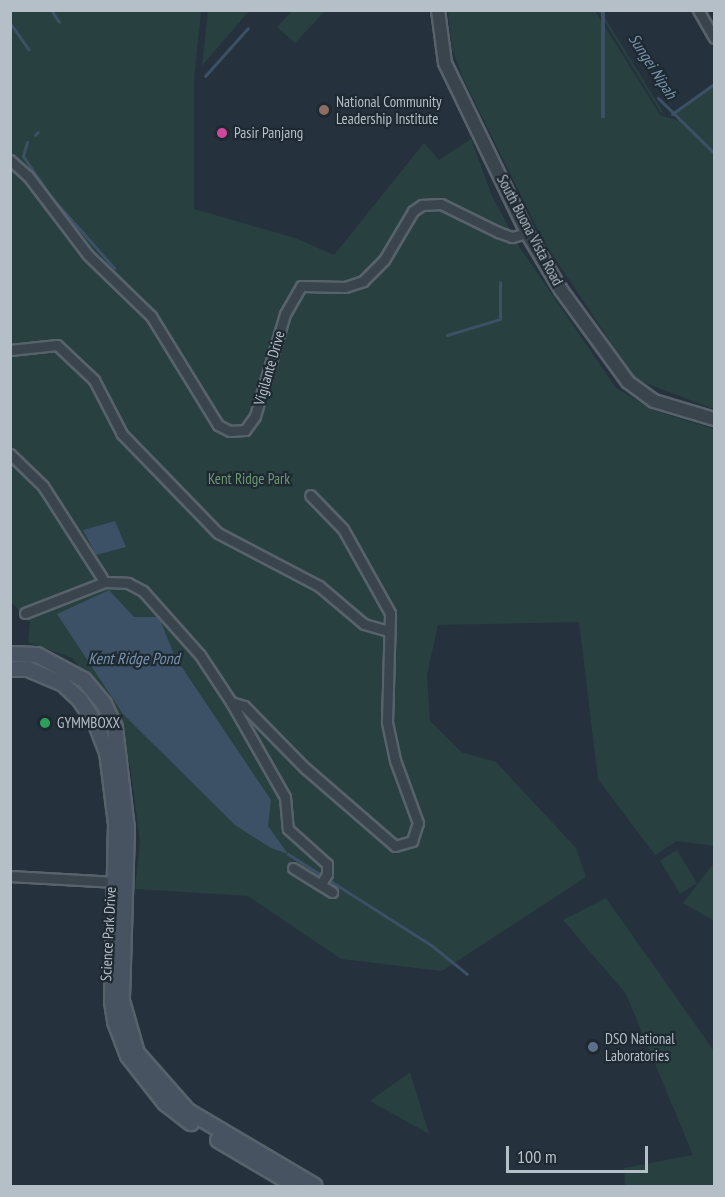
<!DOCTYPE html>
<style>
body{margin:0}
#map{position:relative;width:725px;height:1197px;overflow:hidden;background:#25323d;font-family:"PT Sans Narrow",sans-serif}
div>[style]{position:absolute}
.green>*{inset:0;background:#28403f;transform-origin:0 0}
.water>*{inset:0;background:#3c5165;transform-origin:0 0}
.stream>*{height:3px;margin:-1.5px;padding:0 1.5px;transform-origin:1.5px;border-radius:1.5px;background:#3c5165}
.roads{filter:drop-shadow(2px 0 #57626b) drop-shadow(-2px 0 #57626b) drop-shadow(0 2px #57626b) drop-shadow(0 -2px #57626b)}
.minor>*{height:9px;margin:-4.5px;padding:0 4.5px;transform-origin:4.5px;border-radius:4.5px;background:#39444d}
.tertiary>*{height:12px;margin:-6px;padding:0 6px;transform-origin:6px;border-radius:6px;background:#39444d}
.secondary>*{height:14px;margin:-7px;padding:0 7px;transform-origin:7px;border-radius:7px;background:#475360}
.dots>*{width:16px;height:16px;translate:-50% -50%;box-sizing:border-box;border:3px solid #1e2932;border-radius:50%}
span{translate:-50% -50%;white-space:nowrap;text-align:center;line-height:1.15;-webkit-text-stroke:4.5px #1e2932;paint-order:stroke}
.poi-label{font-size:15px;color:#b5bfc8}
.left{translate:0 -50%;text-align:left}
.street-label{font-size:15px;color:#b5bfc8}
.park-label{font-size:15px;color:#6d9873}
.water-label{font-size:16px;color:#7792aa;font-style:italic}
.frame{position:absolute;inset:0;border:12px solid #b5bfc8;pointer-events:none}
.scale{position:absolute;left:506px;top:1146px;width:142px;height:27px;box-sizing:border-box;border:3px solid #b5bfc8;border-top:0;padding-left:8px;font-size:18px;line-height:21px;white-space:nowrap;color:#b5bfc8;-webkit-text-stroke:4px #1e2932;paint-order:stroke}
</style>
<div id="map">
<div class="green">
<div style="clip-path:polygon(293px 10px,325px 10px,325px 11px,295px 43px,277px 27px)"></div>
<div style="clip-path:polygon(10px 11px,201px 11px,194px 79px,194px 209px,295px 238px,334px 255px,424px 143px,439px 160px,471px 139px,492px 196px,520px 248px,616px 388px,653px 410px,714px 429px,714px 846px,677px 841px,655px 855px,598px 779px,579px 622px,438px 625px,427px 675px,430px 721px,461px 752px,496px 762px,576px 848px,586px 877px,442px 971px,341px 959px,248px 896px,135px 889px,140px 841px,130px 765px,112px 703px,72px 658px,28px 642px,30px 622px,11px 602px)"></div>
<div style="clip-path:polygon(208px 11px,248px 12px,202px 66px)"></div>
<div style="clip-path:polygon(448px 11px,595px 11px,660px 115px,679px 121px,675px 113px,714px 85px,714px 409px,635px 379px,544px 242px,463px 78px,452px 49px)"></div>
<div style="clip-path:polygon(598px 11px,601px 11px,663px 112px,661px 113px)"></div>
<div style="left:677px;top:850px;width:39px;height:20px;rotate:59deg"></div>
<div style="clip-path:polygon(714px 863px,714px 921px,683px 903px)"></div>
<div style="clip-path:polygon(606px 898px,714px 1051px,714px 1186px,625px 1186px,624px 1168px,693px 1155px,626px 994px,563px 920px)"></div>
<div style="clip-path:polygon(410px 1072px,429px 1134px,370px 1101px)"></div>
</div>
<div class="water">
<div style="left:601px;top:11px;width:4px;height:107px"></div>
<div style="clip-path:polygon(115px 521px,126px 547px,96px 555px,83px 530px)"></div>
<div style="clip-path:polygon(109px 590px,134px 617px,159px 617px,175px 657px,271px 800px,268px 826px,288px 854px,271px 848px,235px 825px,123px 714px,57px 614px)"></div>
</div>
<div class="stream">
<div style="left:51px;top:10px;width:14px;rotate:56deg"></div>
<div style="left:10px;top:23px;width:32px;rotate:55deg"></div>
<div style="left:205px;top:76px;width:64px;rotate:-48.1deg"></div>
<div style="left:658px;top:98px;width:78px;rotate:44.5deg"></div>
<div style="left:672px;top:114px;width:52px;rotate:-35.5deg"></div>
<div style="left:35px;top:135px;width:4px;rotate:-45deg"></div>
<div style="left:27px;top:142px;width:15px;rotate:106deg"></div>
<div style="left:23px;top:156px;width:50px;rotate:55.7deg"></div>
<div style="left:51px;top:197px;width:95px;rotate:48.4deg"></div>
<div style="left:447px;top:335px;width:55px;rotate:-16.8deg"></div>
<div style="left:500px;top:319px;width:37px;rotate:-90deg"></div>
<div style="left:288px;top:854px;width:169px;rotate:32.5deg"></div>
<div style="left:431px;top:945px;width:46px;rotate:38.9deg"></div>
</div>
<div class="roads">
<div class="minor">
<div style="left:698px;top:10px;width:32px;rotate:60deg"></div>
<div style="left:10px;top:160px;width:24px;rotate:42deg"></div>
<div style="left:28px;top:176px;width:99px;rotate:52.8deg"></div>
<div style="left:88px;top:255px;width:88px;rotate:44.1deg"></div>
<div style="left:151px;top:316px;width:128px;rotate:58.4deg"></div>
<div style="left:218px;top:425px;width:13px;rotate:27deg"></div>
<div style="left:230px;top:431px;width:15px;rotate:-4deg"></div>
<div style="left:245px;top:430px;width:17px;rotate:-54deg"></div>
<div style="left:255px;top:416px;width:106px;rotate:-73.6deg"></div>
<div style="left:285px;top:314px;width:32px;rotate:-60deg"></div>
<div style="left:301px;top:286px;width:44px;rotate:1.3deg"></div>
<div style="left:345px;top:287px;width:19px;rotate:-18deg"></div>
<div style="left:363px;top:281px;width:30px;rotate:-45deg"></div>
<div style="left:384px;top:260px;width:57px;rotate:-59.4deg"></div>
<div style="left:413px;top:211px;width:11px;rotate:-34deg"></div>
<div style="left:422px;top:205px;width:19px;rotate:-3deg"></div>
<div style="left:441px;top:204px;width:64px;rotate:26.2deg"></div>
<div style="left:498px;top:232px;width:15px;rotate:20deg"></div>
<div style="left:512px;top:237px;width:16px;rotate:-15deg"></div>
<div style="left:10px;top:350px;width:47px;rotate:-6.1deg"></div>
<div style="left:57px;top:345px;width:51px;rotate:43.4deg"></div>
<div style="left:94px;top:380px;width:61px;rotate:62.6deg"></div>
<div style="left:122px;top:434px;width:138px;rotate:45.9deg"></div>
<div style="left:218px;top:533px;width:114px;rotate:27.7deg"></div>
<div style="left:319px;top:586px;width:59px;rotate:40.2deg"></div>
<div style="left:364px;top:624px;width:26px;rotate:16deg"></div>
<div style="left:10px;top:454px;width:46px;rotate:44.1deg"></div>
<div style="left:43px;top:486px;width:109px;rotate:57.3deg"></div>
<div style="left:25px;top:613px;width:86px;rotate:-21.2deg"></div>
<div style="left:105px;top:582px;width:23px;rotate:2deg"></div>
<div style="left:128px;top:583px;width:17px;rotate:28deg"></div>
<div style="left:143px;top:591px;width:86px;rotate:48.3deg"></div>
<div style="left:200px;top:655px;width:56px;rotate:56.6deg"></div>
<div style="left:231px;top:702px;width:109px;rotate:60.4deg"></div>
<div style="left:285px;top:797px;width:32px;rotate:85deg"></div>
<div style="left:288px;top:829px;width:52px;rotate:41.9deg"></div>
<div style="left:327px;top:864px;width:10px;rotate:90deg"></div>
<div style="left:327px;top:874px;width:12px;rotate:121deg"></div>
<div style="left:231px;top:702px;width:14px;rotate:17deg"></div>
<div style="left:244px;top:706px;width:87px;rotate:45.5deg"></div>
<div style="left:305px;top:768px;width:119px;rotate:40.9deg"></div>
<div style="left:395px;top:846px;width:18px;rotate:-16deg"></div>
<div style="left:412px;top:841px;width:19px;rotate:-72deg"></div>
<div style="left:418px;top:823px;width:67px;rotate:-110.1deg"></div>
<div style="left:395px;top:760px;width:39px;rotate:-102deg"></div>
<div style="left:387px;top:722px;width:109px;rotate:-88.4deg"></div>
<div style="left:390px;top:613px;width:96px;rotate:-119.2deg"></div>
<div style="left:343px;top:529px;width:47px;rotate:-134.1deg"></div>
<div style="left:293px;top:868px;width:46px;rotate:31.6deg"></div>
<div style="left:10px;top:876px;width:106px;rotate:3.2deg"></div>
</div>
<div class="tertiary">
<div style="left:438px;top:10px;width:53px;rotate:82.5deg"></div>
<div style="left:445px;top:63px;width:189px;rotate:64.2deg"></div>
<div style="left:527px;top:233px;width:66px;rotate:59.2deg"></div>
<div style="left:561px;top:290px;width:114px;rotate:53.9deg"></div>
<div style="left:628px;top:382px;width:32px;rotate:36deg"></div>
<div style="left:654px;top:401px;width:63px;rotate:16.7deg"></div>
</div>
<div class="secondary">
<div style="left:10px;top:654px;width:27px;rotate:2deg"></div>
<div style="left:37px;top:655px;width:53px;rotate:28deg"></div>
<div style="left:84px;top:680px;width:31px;rotate:50deg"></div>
<div style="left:104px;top:704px;width:26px;rotate:65deg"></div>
<div style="left:115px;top:728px;width:102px;rotate:83.2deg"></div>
<div style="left:127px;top:829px;width:172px;rotate:91.7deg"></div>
<div style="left:122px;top:1001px;width:54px;rotate:73.9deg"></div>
<div style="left:137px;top:1053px;width:77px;rotate:48.7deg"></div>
<div style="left:188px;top:1111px;width:147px;rotate:30.6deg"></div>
<div style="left:10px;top:669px;width:18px"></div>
<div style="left:28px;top:669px;width:38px;rotate:23deg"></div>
<div style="left:63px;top:684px;width:23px;rotate:43deg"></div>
<div style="left:80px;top:700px;width:29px;rotate:56deg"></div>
<div style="left:96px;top:724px;width:30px;rotate:69deg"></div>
<div style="left:107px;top:752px;width:73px;rotate:82.9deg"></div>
<div style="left:116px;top:824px;width:178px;rotate:91.3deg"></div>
<div style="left:112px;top:1002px;width:20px;rotate:81deg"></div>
<div style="left:115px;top:1022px;width:36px;rotate:69deg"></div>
<div style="left:128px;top:1056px;width:60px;rotate:51.8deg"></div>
<div style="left:165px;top:1103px;width:33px;rotate:38deg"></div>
<div style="left:218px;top:1140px;width:91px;rotate:30.5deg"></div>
</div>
</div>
<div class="dots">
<div style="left:324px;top:110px;background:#8d6e63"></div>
<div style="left:222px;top:133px;background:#d1479c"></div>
<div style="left:45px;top:723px;background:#2e9e5b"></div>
<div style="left:593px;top:1047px;background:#5c6f8a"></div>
</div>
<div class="poi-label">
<span class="left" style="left:336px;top:110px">National Community<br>Leadership Institute</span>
<span class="left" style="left:234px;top:133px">Pasir Panjang</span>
<span class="left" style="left:57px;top:723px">GYMMBOXX</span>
<span class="left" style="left:605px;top:1047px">DSO National<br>Laboratories</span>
</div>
<div class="street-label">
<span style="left:530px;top:230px;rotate:62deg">South Buona Vista Road</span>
<span style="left:269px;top:368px;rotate:-74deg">Vigilante Drive</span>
<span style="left:108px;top:934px;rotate:-87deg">Science Park Drive</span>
</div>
<div class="park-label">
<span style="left:249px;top:479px">Kent Ridge Park</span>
</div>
<div class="water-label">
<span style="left:653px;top:66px;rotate:57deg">Sungei Nipah</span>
<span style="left:134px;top:658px">Kent Ridge Pond</span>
</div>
<div class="frame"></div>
<div class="scale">100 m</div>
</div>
